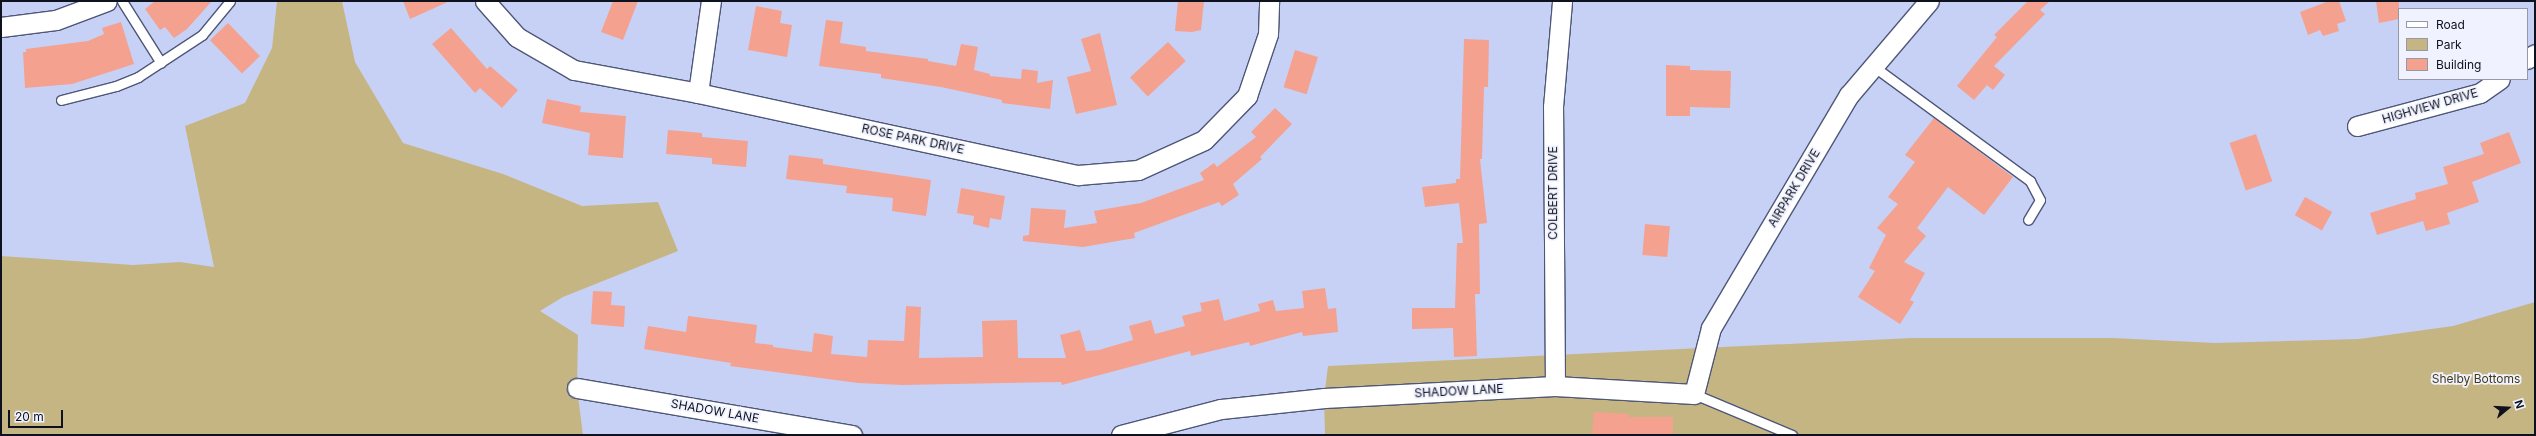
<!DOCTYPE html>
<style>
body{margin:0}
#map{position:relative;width:2536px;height:436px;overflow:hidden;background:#c7d1f6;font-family:Inter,sans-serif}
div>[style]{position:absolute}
.green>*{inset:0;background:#c5b583}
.building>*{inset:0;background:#f4a18f;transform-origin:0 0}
.roads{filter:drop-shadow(1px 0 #4e5777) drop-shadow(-1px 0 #4e5777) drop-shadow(0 1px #4e5777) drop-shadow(0 -1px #4e5777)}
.service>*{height:9px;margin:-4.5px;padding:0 4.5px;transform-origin:4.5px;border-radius:4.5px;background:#fff}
.minor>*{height:19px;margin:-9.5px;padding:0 9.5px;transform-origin:9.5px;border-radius:9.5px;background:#fff}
span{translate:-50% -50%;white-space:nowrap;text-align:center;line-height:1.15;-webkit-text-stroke:3.5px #f0f3ff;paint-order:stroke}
.street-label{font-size:12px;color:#0e111e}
.park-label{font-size:12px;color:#433916}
.frame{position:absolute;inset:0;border:2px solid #0e111e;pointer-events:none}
.legend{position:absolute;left:2398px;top:8px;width:130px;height:72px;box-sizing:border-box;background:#f0f3ff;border:1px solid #9699a5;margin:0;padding:5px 7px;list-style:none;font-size:12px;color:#0e111e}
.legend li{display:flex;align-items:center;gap:8px;height:20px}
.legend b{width:20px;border:1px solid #9699a5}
.north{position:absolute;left:2488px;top:388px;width:40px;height:40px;-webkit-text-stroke:3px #f0f3ff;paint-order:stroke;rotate:72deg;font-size:11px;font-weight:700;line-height:16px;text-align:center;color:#0e111e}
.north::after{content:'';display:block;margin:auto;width:14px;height:18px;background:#0e111e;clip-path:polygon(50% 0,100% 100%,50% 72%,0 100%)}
.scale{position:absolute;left:8px;top:410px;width:55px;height:18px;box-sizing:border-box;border:2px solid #0e111e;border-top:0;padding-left:5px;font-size:12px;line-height:14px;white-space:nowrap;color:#0e111e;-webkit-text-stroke:3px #f0f3ff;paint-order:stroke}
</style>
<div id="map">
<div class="green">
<div style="clip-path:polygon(277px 1px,342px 1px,355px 62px,403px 143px,503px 174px,582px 206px,658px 202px,678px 251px,563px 297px,540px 311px,578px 335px,577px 388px,583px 435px,1px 435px,1px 256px,133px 265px,180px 262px,214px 267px,185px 126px,245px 103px,272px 48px)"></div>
<div style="clip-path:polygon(2535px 302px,2535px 435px,1325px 435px,1324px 398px,1328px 366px,1912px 338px,2113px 338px,2215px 343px,2359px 339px,2453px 326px)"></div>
</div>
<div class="building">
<div style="clip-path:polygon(155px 1px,212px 1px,187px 29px,174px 38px,165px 27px,160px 30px,145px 9px)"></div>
<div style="clip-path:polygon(403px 1px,450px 1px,410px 19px)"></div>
<div style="clip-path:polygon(613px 1px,638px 1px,623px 40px,601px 32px)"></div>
<div style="clip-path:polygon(1178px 1px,1204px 1px,1201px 30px,1192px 32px,1175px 31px)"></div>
<div style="clip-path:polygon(2028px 1px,2050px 1px,2040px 10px,2045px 14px,1994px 66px,2005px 75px,1993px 90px,1987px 85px,1974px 100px,1957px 86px,1997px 37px,1994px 35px)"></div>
<div style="clip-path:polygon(2329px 1px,2339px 1px,2346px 21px,2337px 24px,2339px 31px,2323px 36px,2320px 30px,2308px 35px,2300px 12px)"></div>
<div style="clip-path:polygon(2376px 1px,2399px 1px,2399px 19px,2379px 23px)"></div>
<div style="clip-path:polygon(756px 6px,782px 11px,780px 23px,792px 25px,787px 57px,748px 50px)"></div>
<div style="clip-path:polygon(826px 20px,843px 22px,840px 43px,866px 47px,866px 51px,928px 59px,928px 61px,956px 66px,961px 44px,978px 47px,974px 70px,990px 74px,990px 76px,1021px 79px,1022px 69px,1038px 71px,1037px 83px,1053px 80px,1050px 109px,1002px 103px,1002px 100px,941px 87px,881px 78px,881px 74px,819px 66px)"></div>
<div style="clip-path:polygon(121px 22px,134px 64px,72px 84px,25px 88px,23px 52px,26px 52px,26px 49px,88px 41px,104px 34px,102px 28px)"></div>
<div style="left:228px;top:23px;width:46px;height:25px;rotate:46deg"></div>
<div style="clip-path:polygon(451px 28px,487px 69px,490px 66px,518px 90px,502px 108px,480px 88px,475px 93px,432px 44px)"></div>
<div style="clip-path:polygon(1100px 33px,1117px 105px,1076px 114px,1067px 77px,1091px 71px,1081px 39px)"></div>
<div style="clip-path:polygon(1464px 39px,1489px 40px,1488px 87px,1484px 87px,1482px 159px,1480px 159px,1487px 223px,1479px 224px,1480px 294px,1475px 294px,1477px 356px,1454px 357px,1453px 328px,1412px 329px,1412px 308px,1455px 308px,1457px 243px,1463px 243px,1459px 203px,1425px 207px,1422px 187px,1456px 183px,1456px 179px,1460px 179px)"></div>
<div style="left:1168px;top:42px;width:26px;height:52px;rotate:47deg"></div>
<div style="left:1295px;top:50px;width:24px;height:39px;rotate:17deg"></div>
<div style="clip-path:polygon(1666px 65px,1690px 66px,1690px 70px,1731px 71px,1730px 108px,1690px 107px,1690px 116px,1666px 116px)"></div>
<div style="clip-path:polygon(547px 99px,581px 106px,580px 112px,626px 116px,623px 158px,588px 155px,590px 133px,542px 123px)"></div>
<div style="clip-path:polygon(1275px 108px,1292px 124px,1260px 157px,1262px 159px,1233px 184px,1239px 195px,1222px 206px,1219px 202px,1134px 233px,1135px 238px,1083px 247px,1023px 241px,1023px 236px,1029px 235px,1031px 208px,1066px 210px,1064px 228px,1097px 223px,1094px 211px,1141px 203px,1204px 180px,1200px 173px,1214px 163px,1217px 167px,1256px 137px,1251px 132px)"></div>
<div style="clip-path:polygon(1934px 118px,2013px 177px,1984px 215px,1948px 187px,1917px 228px,1926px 236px,1904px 262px,1925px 273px,1910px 300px,1914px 302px,1900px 324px,1858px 297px,1875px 271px,1869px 268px,1886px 235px,1877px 228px,1898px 204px,1888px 197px,1915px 162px,1905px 155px)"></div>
<div style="clip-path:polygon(668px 130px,702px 133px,702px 137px,748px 141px,746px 167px,712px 164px,712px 158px,666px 154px)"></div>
<div style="clip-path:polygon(2509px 132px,2521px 163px,2472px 182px,2479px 202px,2447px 213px,2450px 224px,2426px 231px,2423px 221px,2377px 235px,2370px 213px,2416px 199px,2415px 193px,2448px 184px,2443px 167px,2484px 154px,2480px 143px)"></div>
<div style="left:2256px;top:134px;width:50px;height:28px;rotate:71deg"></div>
<div style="clip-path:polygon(789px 155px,823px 159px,823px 164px,931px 180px,926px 216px,892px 211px,893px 198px,846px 193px,847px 186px,786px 179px)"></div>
<div style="clip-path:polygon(961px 188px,1005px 196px,1001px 220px,990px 218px,989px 228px,973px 224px,974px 216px,957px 213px)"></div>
<div style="left:2305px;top:197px;width:31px;height:21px;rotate:29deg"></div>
<div style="left:1645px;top:224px;width:25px;height:31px;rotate:5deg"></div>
<div style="clip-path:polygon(1325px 288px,1328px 309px,1336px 308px,1338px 332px,1303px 336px,1302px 332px,1250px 346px,1249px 342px,1191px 356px,1190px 351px,1062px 385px,1061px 382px,902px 385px,858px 383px,730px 366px,731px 363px,644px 349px,648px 326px,686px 332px,688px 316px,757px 325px,755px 343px,773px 345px,773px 347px,812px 352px,814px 333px,833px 336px,831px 354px,867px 357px,868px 340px,904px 341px,906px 306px,921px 307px,919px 358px,983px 357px,982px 321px,1017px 320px,1018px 358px,1066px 358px,1060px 335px,1080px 330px,1086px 351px,1099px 350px,1133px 340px,1129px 326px,1151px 320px,1155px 334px,1185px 326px,1182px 316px,1202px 311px,1200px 303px,1219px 299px,1224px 321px,1260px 311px,1258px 304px,1273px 300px,1276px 311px,1304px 308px,1302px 291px)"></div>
<div style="clip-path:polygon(593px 291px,612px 292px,611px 305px,625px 306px,624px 327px,591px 324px)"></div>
<div style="clip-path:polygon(1594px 412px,1629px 414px,1629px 417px,1673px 417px,1673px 435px,1592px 435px)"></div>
</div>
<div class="roads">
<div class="service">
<div style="left:122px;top:1px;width:73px;rotate:57.8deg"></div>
<div style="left:1873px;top:66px;width:195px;rotate:36.2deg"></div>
<div style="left:2030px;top:181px;width:21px;rotate:62deg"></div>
<div style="left:2040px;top:200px;width:23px;rotate:121deg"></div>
<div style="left:61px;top:100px;width:57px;rotate:-14.3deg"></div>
<div style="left:116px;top:86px;width:24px;rotate:-22deg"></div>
<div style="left:138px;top:77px;width:77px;rotate:-33.3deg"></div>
<div style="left:202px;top:35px;width:44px;rotate:-50.5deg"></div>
<div style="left:1694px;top:394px;width:106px;rotate:22.7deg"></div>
</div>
<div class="minor">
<div style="left:485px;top:1px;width:48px;rotate:48.4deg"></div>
<div style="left:517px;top:37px;width:66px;rotate:30.1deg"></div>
<div style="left:574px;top:70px;width:126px;rotate:10.5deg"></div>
<div style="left:698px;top:93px;width:389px;rotate:12.2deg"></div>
<div style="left:1078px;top:175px;width:60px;rotate:-4.8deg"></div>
<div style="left:1138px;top:170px;width:72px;rotate:-24.4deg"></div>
<div style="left:1204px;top:140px;width:62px;rotate:-45.7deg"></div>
<div style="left:1247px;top:96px;width:65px;rotate:-71.3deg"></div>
<div style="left:1268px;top:34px;width:33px;rotate:-88deg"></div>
<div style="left:1px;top:27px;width:55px;rotate:-7.3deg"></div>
<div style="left:56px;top:20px;width:54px;rotate:-20.4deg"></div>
<div style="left:2527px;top:59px;width:9px;rotate:-32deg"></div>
<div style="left:698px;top:93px;width:93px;rotate:-82deg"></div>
<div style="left:2357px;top:126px;width:127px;rotate:-15deg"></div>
<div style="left:2480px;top:93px;width:24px;rotate:-35deg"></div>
<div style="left:1555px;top:386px;width:279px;rotate:-90.4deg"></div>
<div style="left:1553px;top:107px;width:106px;rotate:-85.1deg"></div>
<div style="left:577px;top:388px;width:279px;rotate:9.7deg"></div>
<div style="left:1121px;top:435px;width:103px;rotate:-14.6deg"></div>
<div style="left:1221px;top:409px;width:104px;rotate:-6.1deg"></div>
<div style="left:1324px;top:398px;width:231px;rotate:-3deg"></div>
<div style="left:1555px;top:386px;width:139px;rotate:3.3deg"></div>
<div style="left:1694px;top:394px;width:68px;rotate:-75.6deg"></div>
<div style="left:1711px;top:328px;width:271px;rotate:-59.4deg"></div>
<div style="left:1849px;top:95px;width:123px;rotate:-49.6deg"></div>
</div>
</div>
<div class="street-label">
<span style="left:2430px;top:106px;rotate:-16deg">HIGHVIEW DRIVE</span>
<span style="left:913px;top:139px;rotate:12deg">ROSE PARK DRIVE</span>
<span style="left:1794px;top:188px;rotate:-59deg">AIRPARK DRIVE</span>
<span style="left:1553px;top:193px;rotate:-90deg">COLBERT DRIVE</span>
<span style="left:1459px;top:391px;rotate:-3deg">SHADOW LANE</span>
<span style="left:715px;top:411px;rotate:10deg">SHADOW LANE</span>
</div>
<div class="park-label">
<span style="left:2476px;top:379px">Shelby Bottoms</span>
</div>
<div class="frame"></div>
<ul class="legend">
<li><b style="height:5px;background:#fff"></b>Road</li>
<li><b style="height:11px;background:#c5b583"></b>Park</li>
<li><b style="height:11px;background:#f4a18f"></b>Building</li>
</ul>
<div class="north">N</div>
<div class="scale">20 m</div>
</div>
